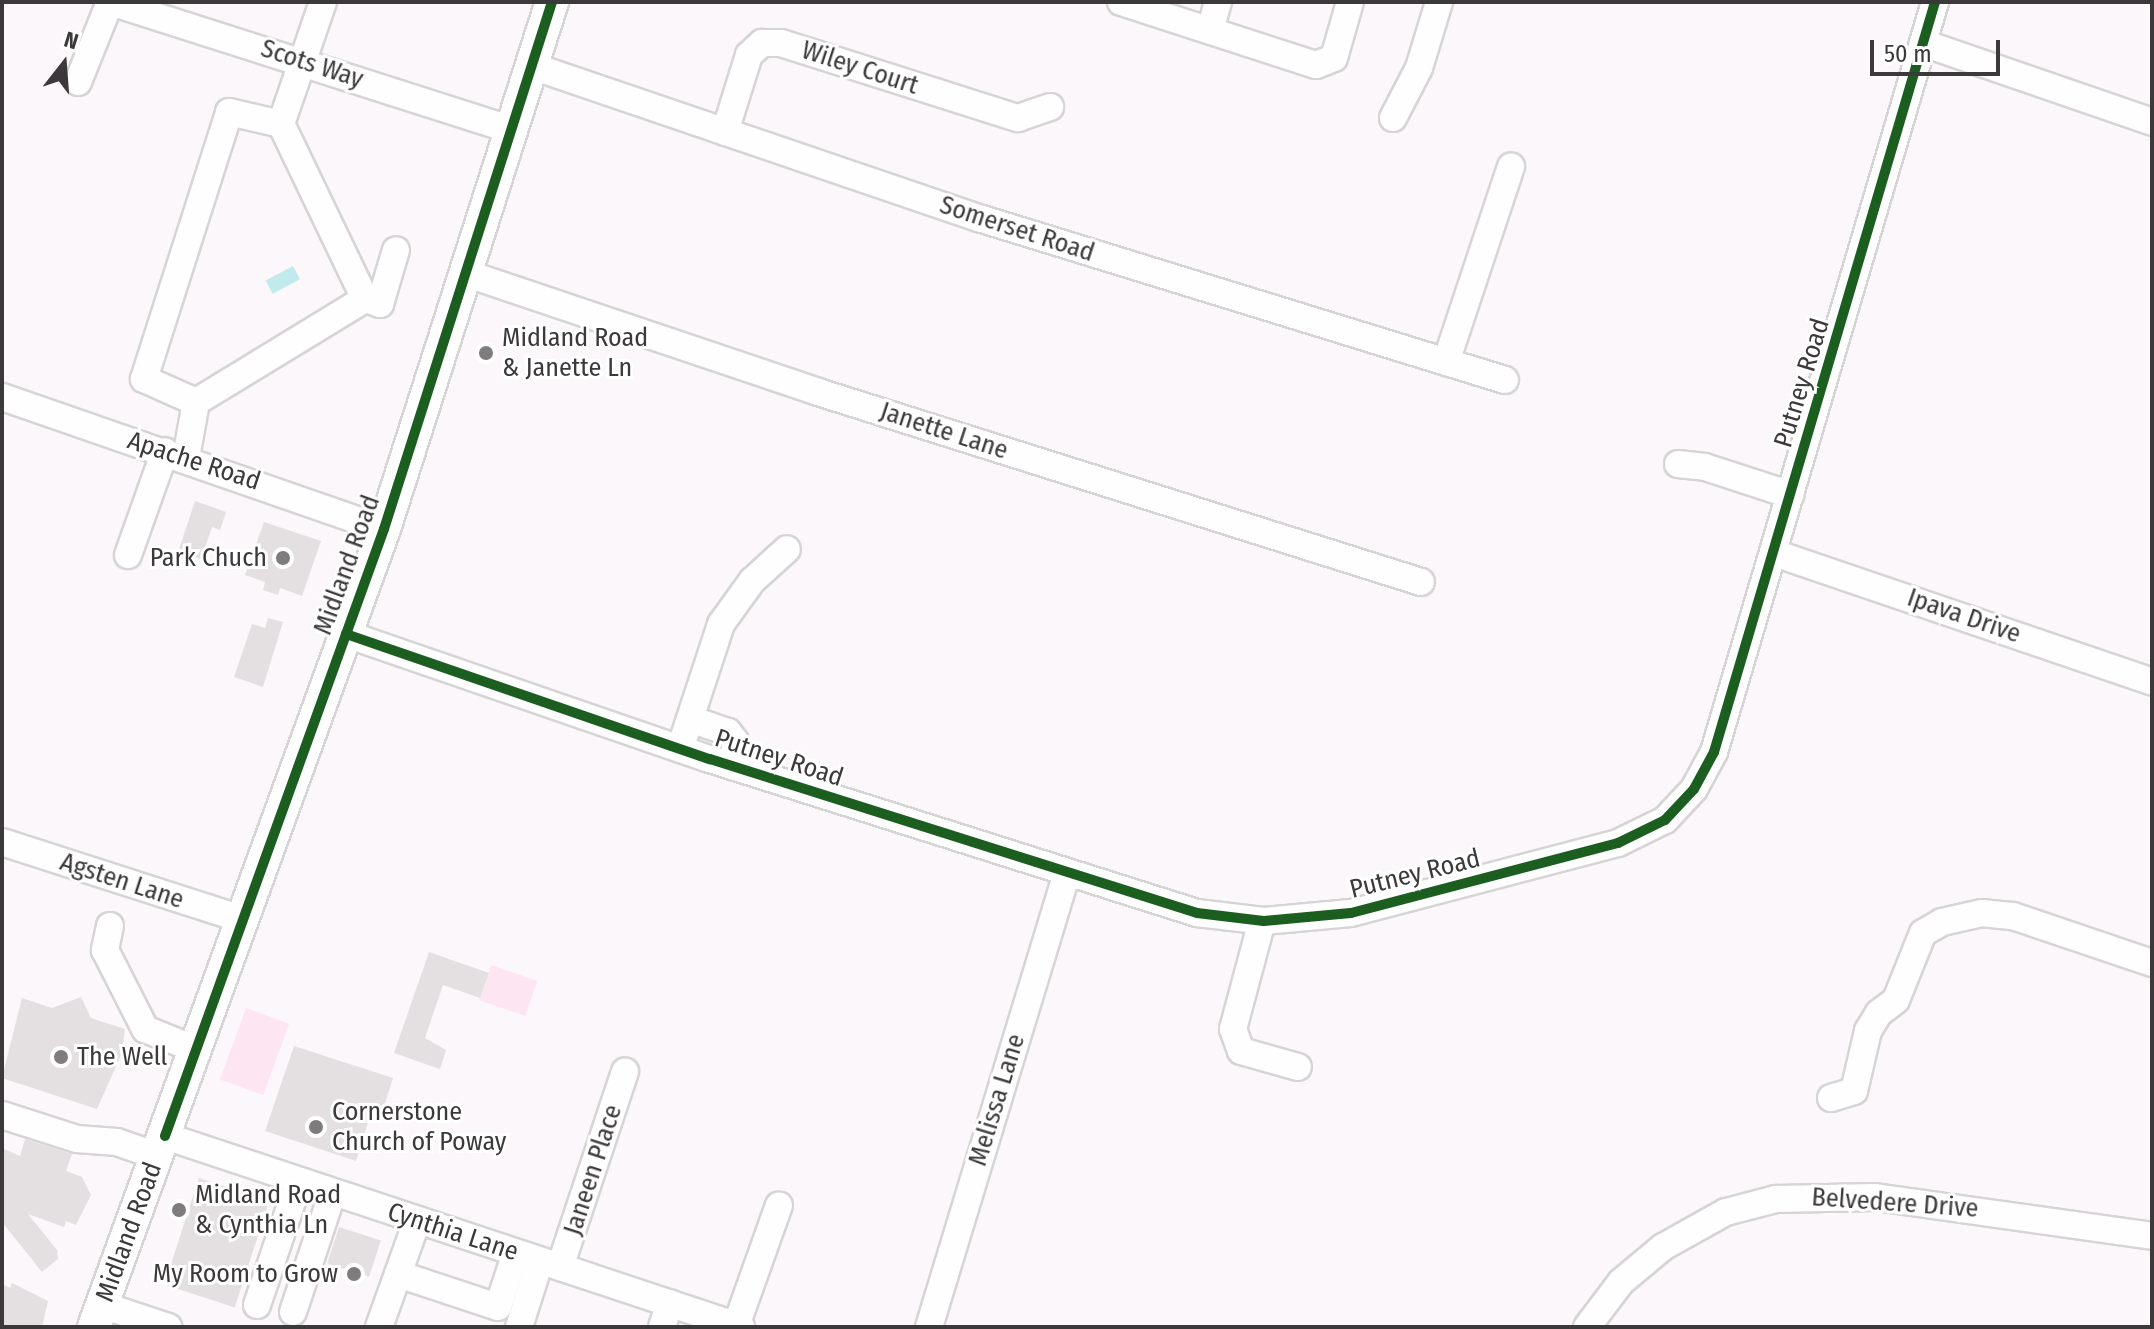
<!DOCTYPE html>
<style>
body{margin:0}
#map{position:relative;width:2154px;height:1329px;overflow:hidden;background:#fcf7fa;font-family:"Fira Sans Condensed",sans-serif}
div>[style]{position:absolute}
.green>*{inset:0;background:#fde6f2;transform-origin:0 0}
.water>*{inset:0;background:#c0eaec;transform-origin:0 0}
.building>*{inset:0;background:#e4e0e2;transform-origin:0 0}
.roads{filter:drop-shadow(2px 0 #d7d4d5) drop-shadow(-2px 0 #d7d4d5) drop-shadow(0 2px #d7d4d5) drop-shadow(0 -2px #d7d4d5)}
.minor>*{height:26px;margin:-13px;padding:0 13px;transform-origin:13px;border-radius:13px;background:#fffefe}
.major>*{height:32px;margin:-16px;padding:0 16px;transform-origin:16px;border-radius:16px;background:#fffefe}
.cycleway>*{height:10px;margin:-5px;padding:0 5px;transform-origin:5px;border-radius:5px;background:#1b5e20}
.dots>*{width:22px;height:22px;translate:-50% -50%;box-sizing:border-box;border:4px solid #fff;border-radius:50%}
span{translate:-50% -50%;white-space:nowrap;text-align:center;line-height:1.15;-webkit-text-stroke:6px #fff;paint-order:stroke}
.street-label{font-size:26px;color:#3b393a}
.poi-label{font-size:26px;color:#3b393a}
.left{translate:0 -50%;text-align:left}
.right{translate:-100% -50%;text-align:right}
.frame{position:absolute;inset:0;border:4px solid #3b393a;pointer-events:none}
.north{position:absolute;left:24px;top:24px;width:80px;height:80px;-webkit-text-stroke:6px #fff;paint-order:stroke;rotate:17deg;font-size:22px;font-weight:700;line-height:32px;text-align:center;color:#3b393a}
.north::after{content:'';display:block;margin:auto;width:28px;height:36px;background:#3b393a;clip-path:polygon(50% 0,100% 100%,50% 72%,0 100%)}
.scale{position:absolute;left:1870px;top:40px;width:130px;height:36px;box-sizing:border-box;border:4px solid #3b393a;border-top:0;padding-left:10px;font-size:24px;line-height:28px;white-space:nowrap;color:#3b393a;-webkit-text-stroke:6px #fff;paint-order:stroke}
</style>
<div id="map">
<div class="green">
<div style="left:491px;top:965px;width:49px;height:37px;rotate:19deg"></div>
<div style="left:246px;top:1008px;width:46px;height:76px;rotate:20deg"></div>
</div>
<div class="water">
<div style="left:293px;top:266px;width:15px;height:31px;rotate:62deg"></div>
</div>
<div class="building">
<div style="clip-path:polygon(195px 501px,226px 512px,220px 530px,212px 527px,201px 559px,178px 552px)"></div>
<div style="clip-path:polygon(264px 522px,321px 541px,302px 596px,280px 588px,278px 595px,263px 590px,265px 582px,245px 575px)"></div>
<div style="clip-path:polygon(268px 618px,283px 622px,263px 687px,234px 677px,252px 624px,265px 628px)"></div>
<div style="clip-path:polygon(429px 952px,489px 973px,480px 998px,443px 985px,425px 1038px,446px 1050px,440px 1069px,394px 1053px)"></div>
<div style="clip-path:polygon(81px 997px,91px 1018px,125px 1029px,122px 1053px,97px 1109px,2px 1078px,22px 998px,52px 1008px)"></div>
<div style="clip-path:polygon(294px 1046px,393px 1078px,381px 1116px,371px 1113px,356px 1161px,265px 1131px)"></div>
<div style="clip-path:polygon(25px 1139px,72px 1154px,66px 1171px,82px 1177px,91px 1195px,76px 1225px,66px 1221px,64px 1227px,28px 1214px,57px 1250px,58px 1259px,42px 1272px,2px 1222px,2px 1148px,20px 1156px)"></div>
<div style="left:199px;top:1178px;width:74px;height:112px;rotate:18deg"></div>
<div style="left:339px;top:1227px;width:44px;height:38px;rotate:18deg"></div>
<div style="clip-path:polygon(12px 1283px,48px 1301px,42px 1327px,2px 1327px,2px 1284px,10px 1288px)"></div>
</div>
<div class="roads">
<div class="minor">
<div style="left:111px;top:2px;width:421px;rotate:17.7deg"></div>
<div style="left:1121px;top:2px;width:205px;rotate:17.9deg"></div>
<div style="left:1316px;top:65px;width:19px;rotate:-21deg"></div>
<div style="left:1334px;top:58px;width:58px;rotate:-74.1deg"></div>
<div style="left:1210px;top:30px;width:29px;rotate:-74deg"></div>
<div style="left:1923px;top:43px;width:242px;rotate:19deg"></div>
<div style="left:532px;top:66px;width:475px;rotate:18.8deg"></div>
<div style="left:982px;top:219px;width:547px;rotate:17.11deg"></div>
<div style="left:78px;top:82px;width:86px;rotate:-68.2deg"></div>
<div style="left:1393px;top:118px;width:56px;rotate:-62.5deg"></div>
<div style="left:1419px;top:68px;width:69px;rotate:-73.1deg"></div>
<div style="left:725px;top:132px;width:81px;rotate:-72.7deg"></div>
<div style="left:749px;top:55px;width:18px;rotate:-43deg"></div>
<div style="left:762px;top:43px;width:19px"></div>
<div style="left:781px;top:43px;width:249px;rotate:17.6deg"></div>
<div style="left:1018px;top:118px;width:34px;rotate:-19deg"></div>
<div style="left:468px;top:274px;width:369px;rotate:18.6deg"></div>
<div style="left:818px;top:392px;width:632px;rotate:17.49deg"></div>
<div style="left:365px;top:299px;width:16px;rotate:18deg"></div>
<div style="left:380px;top:304px;width:56px;rotate:-73.5deg"></div>
<div style="left:1446px;top:362px;width:206px;rotate:-71.6deg"></div>
<div style="left:2px;top:397px;width:404px;rotate:19.1deg"></div>
<div style="left:196px;top:402px;width:198px;rotate:-31.4deg"></div>
<div style="left:365px;top:299px;width:194px;rotate:-115.6deg"></div>
<div style="left:186px;top:458px;width:57px;rotate:-79.9deg"></div>
<div style="left:196px;top:402px;width:57px;rotate:-156.1deg"></div>
<div style="left:144px;top:379px;width:280px;rotate:-72.3deg"></div>
<div style="left:229px;top:112px;width:53px;rotate:13deg"></div>
<div style="left:281px;top:124px;width:129px;rotate:-71deg"></div>
<div style="left:1678px;top:464px;width:27px;rotate:6deg"></div>
<div style="left:1705px;top:467px;width:90px;rotate:18deg"></div>
<div style="left:1774px;top:553px;width:399px;rotate:18.8deg"></div>
<div style="left:128px;top:555px;width:110px;rotate:-70.4deg"></div>
<div style="left:346px;top:634px;width:385px;rotate:19deg"></div>
<div style="left:710px;top:759px;width:511px;rotate:17.55deg"></div>
<div style="left:1197px;top:913px;width:67px;rotate:6.8deg"></div>
<div style="left:1264px;top:921px;width:87px;rotate:-5.3deg"></div>
<div style="left:1351px;top:913px;width:276px;rotate:-14.7deg"></div>
<div style="left:1618px;top:843px;width:52px;rotate:-26.1deg"></div>
<div style="left:1665px;top:820px;width:42px;rotate:-46.9deg"></div>
<div style="left:1694px;top:789px;width:42px;rotate:-61.6deg"></div>
<div style="left:1714px;top:752px;width:782px;rotate:-73.58deg"></div>
<div style="left:690px;top:719px;width:40px;rotate:18.9deg"></div>
<div style="left:728px;top:732px;width:11px;rotate:52deg"></div>
<div style="left:735px;top:741px;width:26px;rotate:92deg"></div>
<div style="left:680px;top:749px;width:132px;rotate:-71.8deg"></div>
<div style="left:721px;top:624px;width:53px;rotate:-54.2deg"></div>
<div style="left:752px;top:581px;width:47px;rotate:-42.4deg"></div>
<div style="left:2px;top:842px;width:252px;rotate:17.8deg"></div>
<div style="left:1262px;top:921px;width:112px;rotate:105deg"></div>
<div style="left:1233px;top:1029px;width:23px;rotate:70deg"></div>
<div style="left:1241px;top:1051px;width:59px;rotate:15.7deg"></div>
<div style="left:110px;top:926px;width:25px;rotate:102deg"></div>
<div style="left:105px;top:950px;width:89px;rotate:63.1deg"></div>
<div style="left:145px;top:1029px;width:56px;rotate:22deg"></div>
<div style="left:1831px;top:1098px;width:24px;rotate:-17deg"></div>
<div style="left:1854px;top:1091px;width:62px;rotate:-76.9deg"></div>
<div style="left:1868px;top:1031px;width:21px;rotate:-59deg"></div>
<div style="left:1879px;top:1013px;width:21px;rotate:-37deg"></div>
<div style="left:1896px;top:1000px;width:72px;rotate:-68.1deg"></div>
<div style="left:1923px;top:933px;width:22px;rotate:-30deg"></div>
<div style="left:1942px;top:922px;width:41px;rotate:-12.7deg"></div>
<div style="left:1982px;top:913px;width:31px;rotate:6deg"></div>
<div style="left:2013px;top:916px;width:147px;rotate:18.7deg"></div>
<div style="left:2px;top:1115px;width:79px;rotate:17.7deg"></div>
<div style="left:77px;top:1139px;width:40px;rotate:4.3deg"></div>
<div style="left:117px;top:1142px;width:42px;rotate:19.3deg"></div>
<div style="left:165px;top:1136px;width:607px;rotate:18.35deg"></div>
<div style="left:560px;top:1267px;width:206px;rotate:-71.6deg"></div>
<div style="left:398px;top:1274px;width:105px;rotate:18.3deg"></div>
<div style="left:498px;top:1307px;width:57px;rotate:-71.6deg"></div>
<div style="left:102px;top:1305px;width:70px;rotate:18.4deg"></div>
<div style="left:257px;top:1305px;width:131px;rotate:-71.3deg"></div>
<div style="left:293px;top:1312px;width:126px;rotate:-71.6deg"></div>
<div style="left:736px;top:1326px;width:128px;rotate:-70.4deg"></div>
<div style="left:379px;top:1327px;width:113px;rotate:-70.3deg"></div>
<div style="left:519px;top:1327px;width:69px;rotate:-72.3deg"></div>
<div style="left:662px;top:1327px;width:25px;rotate:-72deg"></div>
<div style="left:929px;top:1327px;width:474px;rotate:-73.1deg"></div>
<div style="left:1587px;top:1327px;width:56px;rotate:-52.9deg"></div>
<div style="left:1621px;top:1282px;width:55px;rotate:-39.8deg"></div>
<div style="left:1663px;top:1247px;width:72px;rotate:-29.1deg"></div>
<div style="left:1726px;top:1212px;width:52px;rotate:-14.6deg"></div>
<div style="left:1776px;top:1199px;width:99px;rotate:-1.2deg"></div>
<div style="left:1875px;top:1197px;width:280px;rotate:8deg"></div>
</div>
<div class="major">
<div style="left:94px;top:1327px;width:849px;rotate:-70.03deg"></div>
<div style="left:384px;top:529px;width:553px;rotate:-72.32deg"></div>
</div>
</div>
<div class="cycleway">
<div style="left:346px;top:634px;width:385px;rotate:19deg"></div>
<div style="left:710px;top:759px;width:511px;rotate:17.55deg"></div>
<div style="left:1197px;top:913px;width:67px;rotate:6.8deg"></div>
<div style="left:1264px;top:921px;width:87px;rotate:-5.3deg"></div>
<div style="left:1351px;top:913px;width:276px;rotate:-14.7deg"></div>
<div style="left:1618px;top:843px;width:52px;rotate:-26.1deg"></div>
<div style="left:1665px;top:820px;width:42px;rotate:-46.9deg"></div>
<div style="left:1694px;top:789px;width:42px;rotate:-61.6deg"></div>
<div style="left:1714px;top:752px;width:782px;rotate:-73.58deg"></div>
<div style="left:165px;top:1136px;width:645px;rotate:-70.16deg"></div>
<div style="left:384px;top:529px;width:553px;rotate:-72.32deg"></div>
</div>
<div class="dots">
<div style="left:486px;top:353px;background:#7f7c7d"></div>
<div style="left:283px;top:558px;background:#7f7c7d"></div>
<div style="left:61px;top:1057px;background:#7f7c7d"></div>
<div style="left:316px;top:1127px;background:#7f7c7d"></div>
<div style="left:179px;top:1210px;background:#7f7c7d"></div>
<div style="left:354px;top:1274px;background:#7f7c7d"></div>
</div>
<div class="street-label">
<span style="left:312px;top:64px;rotate:18deg">Scots Way</span>
<span style="left:860px;top:68px;rotate:18deg">Wiley Court</span>
<span style="left:1017px;top:229px;rotate:18deg">Somerset Road</span>
<span style="left:1802px;top:383px;rotate:-73deg">Putney Road</span>
<span style="left:944px;top:431px;rotate:18deg">Janette Lane</span>
<span style="left:194px;top:461px;rotate:18deg">Apache Road</span>
<span style="left:347px;top:565px;rotate:-70deg">Midland Road</span>
<span style="left:1964px;top:616px;rotate:19deg">Ipava Drive</span>
<span style="left:779px;top:758px;rotate:18deg">Putney Road</span>
<span style="left:1415px;top:874px;rotate:-14deg">Putney Road</span>
<span style="left:122px;top:881px;rotate:18deg">Agsten Lane</span>
<span style="left:997px;top:1100px;rotate:-73deg">Melissa Lane</span>
<span style="left:593px;top:1170px;rotate:-72deg">Janeen Place</span>
<span style="left:1895px;top:1203px;rotate:4deg">Belvedere Drive</span>
<span style="left:129px;top:1232px;rotate:-70deg">Midland Road</span>
<span style="left:453px;top:1232px;rotate:18deg">Cynthia Lane</span>
</div>
<div class="poi-label">
<span class="left" style="left:502px;top:353px">Midland Road<br>&amp; Janette Ln</span>
<span class="right" style="left:267px;top:558px">Park Chuch</span>
<span class="left" style="left:77px;top:1057px">The Well</span>
<span class="left" style="left:332px;top:1127px">Cornerstone<br>Church of Poway</span>
<span class="left" style="left:195px;top:1210px">Midland Road<br>&amp; Cynthia Ln</span>
<span class="right" style="left:338px;top:1274px">My Room to Grow</span>
</div>
<div class="frame"></div>
<div class="north">N</div>
<div class="scale">50 m</div>
</div>
